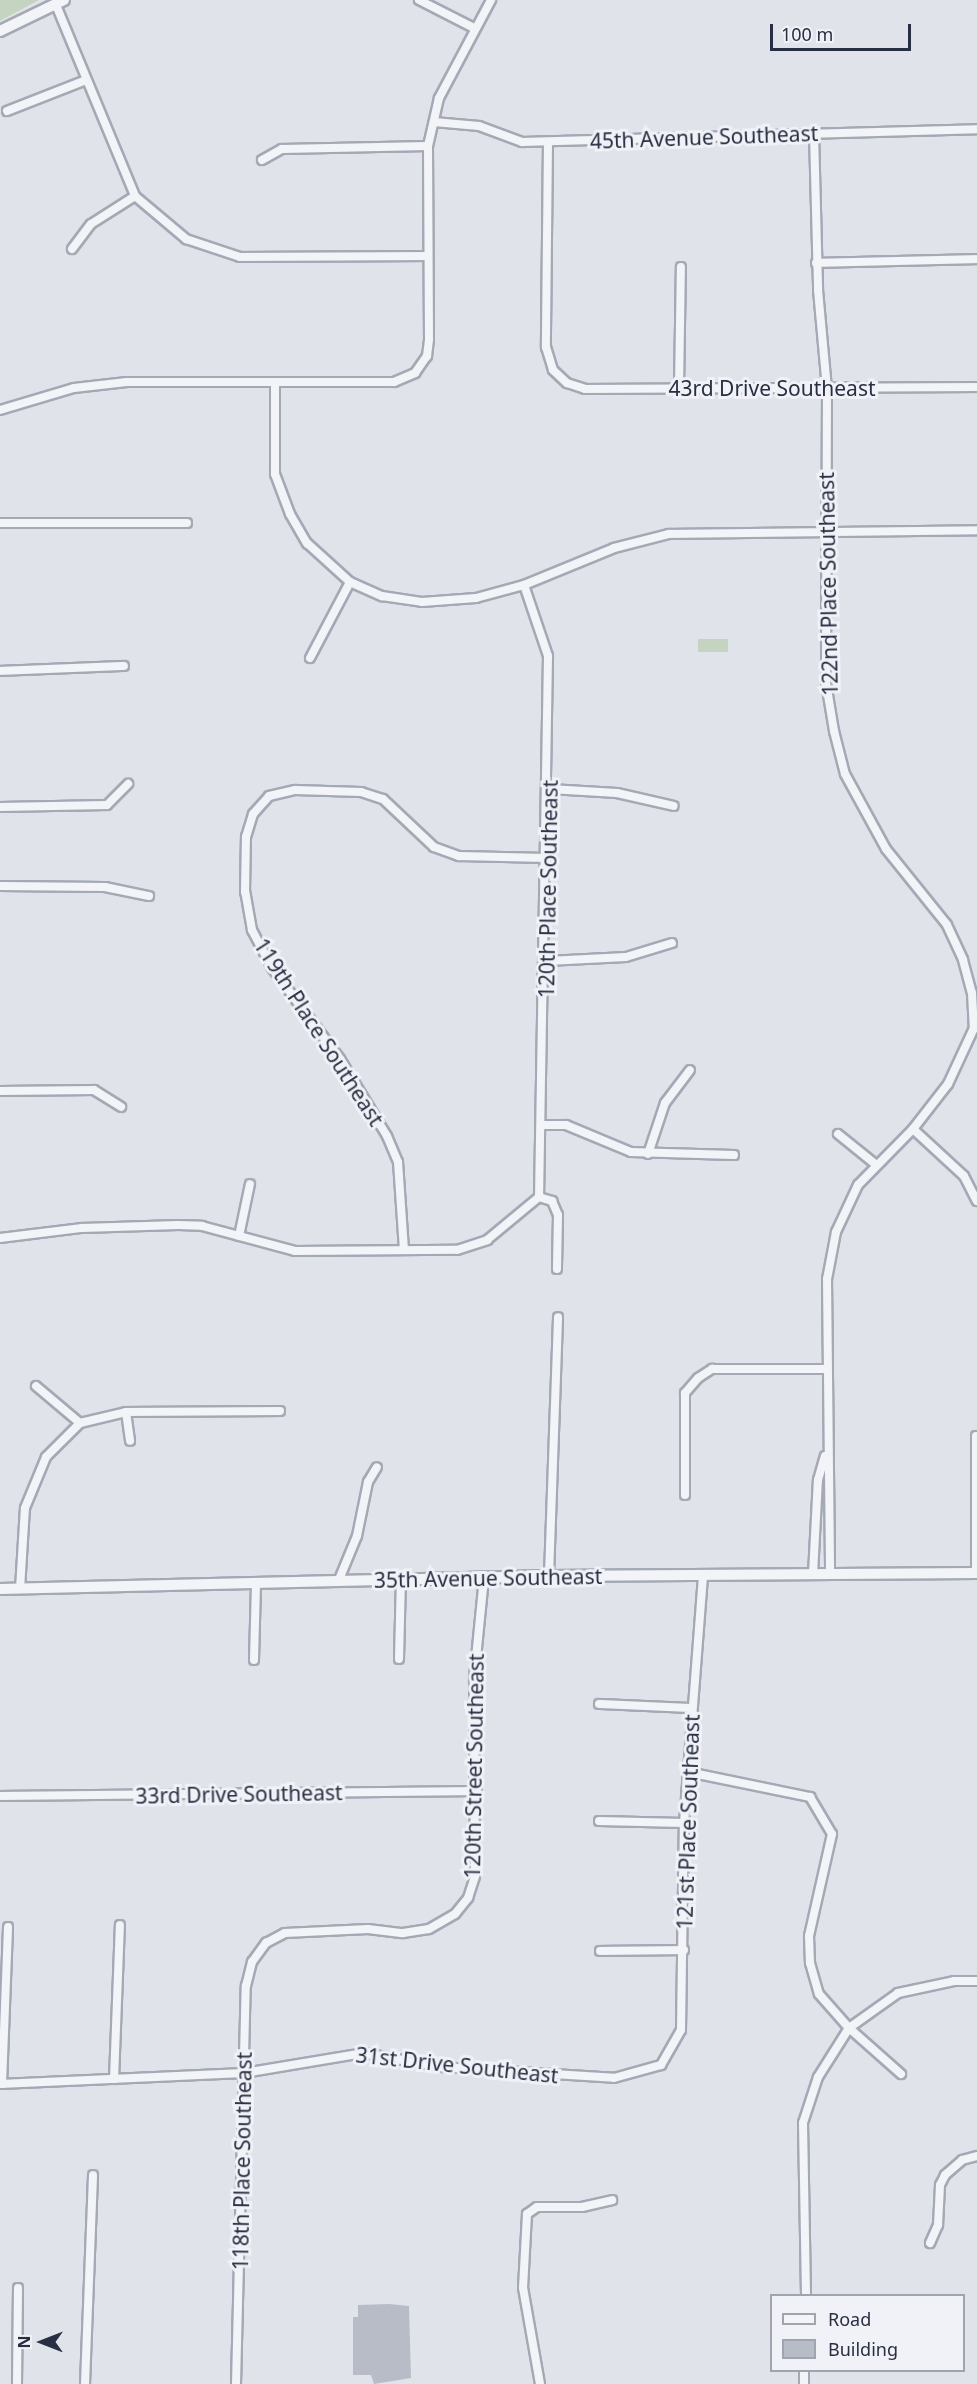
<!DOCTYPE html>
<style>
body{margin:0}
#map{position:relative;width:977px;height:2384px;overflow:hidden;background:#e0e3ea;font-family:"Noto Sans",sans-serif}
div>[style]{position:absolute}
.green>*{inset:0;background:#c4d4c1;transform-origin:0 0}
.building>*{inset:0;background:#b7bcc7}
.roads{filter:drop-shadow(2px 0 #a5a9b4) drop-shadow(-2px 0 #a5a9b4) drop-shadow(0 2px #a5a9b4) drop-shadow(0 -2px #a5a9b4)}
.minor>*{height:8px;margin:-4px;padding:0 4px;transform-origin:4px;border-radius:4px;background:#f3f4f8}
.tertiary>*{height:10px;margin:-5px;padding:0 5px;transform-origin:5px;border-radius:5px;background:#f3f4f8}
span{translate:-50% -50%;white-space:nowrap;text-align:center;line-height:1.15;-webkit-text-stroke:6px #f0f2f7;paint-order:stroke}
.street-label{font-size:21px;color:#282f42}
.legend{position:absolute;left:770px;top:2294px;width:195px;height:78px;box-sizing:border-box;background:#f0f2f7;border:2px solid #a0a4af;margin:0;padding:8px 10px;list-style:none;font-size:18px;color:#282f42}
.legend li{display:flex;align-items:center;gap:12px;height:30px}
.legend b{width:30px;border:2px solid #a0a4af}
.north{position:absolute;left:12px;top:2312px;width:60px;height:60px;-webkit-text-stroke:4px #f0f2f7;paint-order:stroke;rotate:270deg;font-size:16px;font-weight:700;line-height:24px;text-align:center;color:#282f42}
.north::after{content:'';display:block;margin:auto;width:21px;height:27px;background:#282f42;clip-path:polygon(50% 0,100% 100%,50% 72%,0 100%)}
.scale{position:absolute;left:770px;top:24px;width:141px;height:27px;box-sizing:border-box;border:3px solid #282f42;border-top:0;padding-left:8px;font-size:18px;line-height:21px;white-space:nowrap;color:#282f42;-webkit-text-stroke:4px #f0f2f7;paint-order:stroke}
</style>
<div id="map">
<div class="green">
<div style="clip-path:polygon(0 0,39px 0,0 21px)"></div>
<div style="left:728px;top:639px;width:13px;height:30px;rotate:90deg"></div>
</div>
<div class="building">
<div style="clip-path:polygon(389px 2304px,409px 2306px,411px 2378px,374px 2384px,371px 2375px,353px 2375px,353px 2317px,358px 2317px,358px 2305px)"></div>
</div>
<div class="roads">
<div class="minor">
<div style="left:419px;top:0;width:62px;rotate:27deg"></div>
<div style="left:56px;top:5px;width:207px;rotate:67.5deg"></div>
<div style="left:135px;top:196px;width:67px;rotate:40.1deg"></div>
<div style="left:186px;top:239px;width:57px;rotate:18.4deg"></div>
<div style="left:240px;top:257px;width:188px;rotate:-0.3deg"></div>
<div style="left:7px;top:111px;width:85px;rotate:-21.4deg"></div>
<div style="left:434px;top:122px;width:45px;rotate:5.1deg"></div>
<div style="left:479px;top:126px;width:46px;rotate:20.4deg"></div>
<div style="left:522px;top:142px;width:455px;rotate:-1.6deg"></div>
<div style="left:814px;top:133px;width:157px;rotate:88.5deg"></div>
<div style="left:818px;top:290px;width:99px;rotate:84.8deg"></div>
<div style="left:827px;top:389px;width:294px;rotate:90.2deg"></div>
<div style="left:826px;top:683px;width:49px;rotate:80.5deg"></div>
<div style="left:834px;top:731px;width:44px;rotate:75.7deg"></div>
<div style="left:845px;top:774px;width:85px;rotate:61.3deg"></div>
<div style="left:886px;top:849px;width:97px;rotate:51.2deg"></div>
<div style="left:947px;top:925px;width:38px;rotate:65deg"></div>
<div style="left:963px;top:960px;width:34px;rotate:75deg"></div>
<div style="left:972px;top:993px;width:35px;rotate:87deg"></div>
<div style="left:974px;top:1028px;width:62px;rotate:114.9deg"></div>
<div style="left:948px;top:1084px;width:57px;rotate:127.9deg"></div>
<div style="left:913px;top:1129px;width:78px;rotate:134.5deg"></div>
<div style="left:858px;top:1185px;width:52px;rotate:115.1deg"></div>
<div style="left:836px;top:1232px;width:48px;rotate:100.8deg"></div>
<div style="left:827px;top:1279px;width:294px;rotate:89.4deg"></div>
<div style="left:548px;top:142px;width:205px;rotate:90.6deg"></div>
<div style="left:546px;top:347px;width:24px;rotate:73deg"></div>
<div style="left:553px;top:370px;width:19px;rotate:43deg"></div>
<div style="left:567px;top:383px;width:19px;rotate:18deg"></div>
<div style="left:585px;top:389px;width:392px;rotate:-0.3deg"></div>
<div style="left:262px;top:160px;width:23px;rotate:-29deg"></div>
<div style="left:282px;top:149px;width:146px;rotate:-1.2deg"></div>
<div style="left:72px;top:249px;width:31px;rotate:-53deg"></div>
<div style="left:91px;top:224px;width:52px;rotate:-32.5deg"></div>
<div style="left:816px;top:263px;width:161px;rotate:-1.4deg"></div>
<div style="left:275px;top:384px;width:90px;rotate:90deg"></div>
<div style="left:275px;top:474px;width:43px;rotate:69.4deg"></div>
<div style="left:290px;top:514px;width:34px;rotate:60deg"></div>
<div style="left:307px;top:543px;width:58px;rotate:42.2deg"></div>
<div style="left:350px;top:582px;width:35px;rotate:24deg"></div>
<div style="left:382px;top:596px;width:40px;rotate:8.5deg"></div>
<div style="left:422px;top:602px;width:54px;rotate:-4.2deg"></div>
<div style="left:476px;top:598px;width:50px;rotate:-15.2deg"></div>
<div style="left:524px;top:585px;width:97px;rotate:-22.3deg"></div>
<div style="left:614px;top:548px;width:57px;rotate:-14.3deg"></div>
<div style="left:669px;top:534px;width:308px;rotate:-0.7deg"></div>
<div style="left:679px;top:388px;width:121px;rotate:-89.1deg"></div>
<div style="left:0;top:410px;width:77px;rotate:-16.6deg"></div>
<div style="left:74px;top:388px;width:53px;rotate:-6.5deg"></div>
<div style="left:127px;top:382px;width:267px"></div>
<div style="left:394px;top:382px;width:23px;rotate:-23deg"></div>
<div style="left:415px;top:373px;width:21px;rotate:-55deg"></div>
<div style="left:427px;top:356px;width:17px;rotate:-83deg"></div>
<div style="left:429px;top:339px;width:193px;rotate:-90.3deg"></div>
<div style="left:428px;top:146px;width:49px;rotate:-77.1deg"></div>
<div style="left:439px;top:98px;width:111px;rotate:-62deg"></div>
<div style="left:0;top:523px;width:187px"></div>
<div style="left:524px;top:585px;width:75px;rotate:71.3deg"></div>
<div style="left:548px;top:656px;width:541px;rotate:90.95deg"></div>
<div style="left:310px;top:658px;width:86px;rotate:-62.2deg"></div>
<div style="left:0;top:671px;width:124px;rotate:-2.3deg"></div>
<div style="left:550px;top:789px;width:67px;rotate:3.4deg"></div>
<div style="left:617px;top:793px;width:58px;rotate:12.8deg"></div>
<div style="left:0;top:807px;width:107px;rotate:-1.1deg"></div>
<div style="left:107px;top:805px;width:30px;rotate:-45deg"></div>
<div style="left:0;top:886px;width:105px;rotate:0.5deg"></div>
<div style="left:105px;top:887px;width:45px;rotate:11.6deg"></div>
<div style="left:547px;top:961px;width:79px;rotate:-2.9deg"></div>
<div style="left:626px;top:957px;width:48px;rotate:-16.9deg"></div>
<div style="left:0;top:1091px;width:94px;rotate:-0.6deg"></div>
<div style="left:94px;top:1090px;width:32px;rotate:32deg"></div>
<div style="left:543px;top:1125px;width:23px"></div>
<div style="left:566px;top:1125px;width:70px;rotate:22.6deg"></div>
<div style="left:631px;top:1152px;width:103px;rotate:1.7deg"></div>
<div style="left:913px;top:1129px;width:69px;rotate:42.7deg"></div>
<div style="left:964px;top:1176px;width:28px;rotate:63deg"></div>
<div style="left:838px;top:1134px;width:48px;rotate:39deg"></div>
<div style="left:648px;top:1154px;width:54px;rotate:-71.6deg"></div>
<div style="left:665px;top:1103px;width:41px;rotate:-52.9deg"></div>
<div style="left:539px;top:1197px;width:14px;rotate:17deg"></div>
<div style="left:552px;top:1201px;width:15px;rotate:67deg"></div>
<div style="left:558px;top:1215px;width:54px;rotate:91.1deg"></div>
<div style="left:239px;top:1236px;width:53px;rotate:-78.1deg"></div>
<div style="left:0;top:1238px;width:83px;rotate:-7deg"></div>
<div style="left:82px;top:1228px;width:96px;rotate:-1.8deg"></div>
<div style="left:178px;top:1225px;width:24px;rotate:2deg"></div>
<div style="left:202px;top:1226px;width:96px;rotate:15deg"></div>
<div style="left:295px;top:1251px;width:162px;rotate:-0.4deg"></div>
<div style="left:457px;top:1250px;width:32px;rotate:-18deg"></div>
<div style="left:487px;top:1240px;width:67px;rotate:-39.6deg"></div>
<div style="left:404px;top:1250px;width:88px;rotate:-93.9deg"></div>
<div style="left:398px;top:1162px;width:28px;rotate:-113deg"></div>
<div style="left:387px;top:1136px;width:90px;rotate:-121.4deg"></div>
<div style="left:340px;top:1059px;width:114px;rotate:-126.8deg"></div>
<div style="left:272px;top:968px;width:43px;rotate:-117.8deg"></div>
<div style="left:252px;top:930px;width:39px;rotate:-100deg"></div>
<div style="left:245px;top:892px;width:55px;rotate:-89deg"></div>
<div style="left:246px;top:837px;width:24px;rotate:-73deg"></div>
<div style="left:253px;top:814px;width:24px;rotate:-48deg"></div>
<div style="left:269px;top:796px;width:27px;rotate:-13deg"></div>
<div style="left:295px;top:790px;width:66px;rotate:1.7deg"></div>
<div style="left:361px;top:792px;width:23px;rotate:18deg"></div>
<div style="left:383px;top:799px;width:70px;rotate:43.3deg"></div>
<div style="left:434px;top:847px;width:27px;rotate:20deg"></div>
<div style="left:459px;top:856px;width:88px;rotate:1.3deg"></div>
<div style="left:36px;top:1386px;width:57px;rotate:40.1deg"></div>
<div style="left:126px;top:1412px;width:29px;rotate:82deg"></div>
<div style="left:976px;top:1436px;width:137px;rotate:90deg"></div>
<div style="left:685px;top:1495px;width:102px;rotate:-90deg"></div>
<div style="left:685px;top:1393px;width:20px;rotate:-49deg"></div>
<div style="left:698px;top:1378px;width:17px;rotate:-33deg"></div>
<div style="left:712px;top:1369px;width:114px"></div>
<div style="left:813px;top:1574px;width:94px;rotate:-87deg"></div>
<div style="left:818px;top:1480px;width:25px;rotate:-74deg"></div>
<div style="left:549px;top:1576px;width:259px;rotate:-88deg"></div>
<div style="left:338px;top:1582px;width:50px;rotate:-67.6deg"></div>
<div style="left:357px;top:1536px;width:55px;rotate:-78.5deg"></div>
<div style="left:368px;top:1482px;width:17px;rotate:-59deg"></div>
<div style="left:20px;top:1589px;width:81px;rotate:-86.5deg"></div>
<div style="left:25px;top:1508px;width:55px;rotate:-67.6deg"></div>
<div style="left:46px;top:1457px;width:48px;rotate:-45deg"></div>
<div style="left:80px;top:1423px;width:47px;rotate:-13.4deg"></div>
<div style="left:126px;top:1412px;width:154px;rotate:-0.4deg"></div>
<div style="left:399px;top:1659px;width:80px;rotate:-88.6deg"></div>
<div style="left:254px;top:1660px;width:75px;rotate:-88.5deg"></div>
<div style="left:599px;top:1704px;width:93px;rotate:2.5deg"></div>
<div style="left:688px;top:1772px;width:125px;rotate:11.6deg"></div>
<div style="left:810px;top:1797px;width:43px;rotate:59.3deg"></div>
<div style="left:832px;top:1834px;width:105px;rotate:102.7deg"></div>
<div style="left:809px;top:1936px;width:27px;rotate:88deg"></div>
<div style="left:810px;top:1963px;width:32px;rotate:74deg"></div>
<div style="left:819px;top:1994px;width:45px;rotate:48.6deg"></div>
<div style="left:849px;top:2028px;width:58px;rotate:122.3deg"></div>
<div style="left:818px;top:2077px;width:48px;rotate:108.1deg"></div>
<div style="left:803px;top:2123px;width:173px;rotate:89deg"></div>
<div style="left:0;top:1796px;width:477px;rotate:-0.6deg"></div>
<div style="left:599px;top:1821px;width:85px;rotate:1.3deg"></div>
<div style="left:600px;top:1951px;width:84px;rotate:-0.7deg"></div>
<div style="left:901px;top:2074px;width:69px;rotate:-138.5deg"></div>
<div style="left:849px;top:2028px;width:60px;rotate:-35.5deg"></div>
<div style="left:898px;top:1993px;width:57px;rotate:-12.1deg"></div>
<div style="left:954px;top:1981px;width:23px"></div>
<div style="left:114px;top:2079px;width:154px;rotate:-87.8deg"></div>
<div style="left:0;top:2084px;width:244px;rotate:-2.6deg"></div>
<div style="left:244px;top:2073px;width:122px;rotate:-9.5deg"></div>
<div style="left:364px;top:2053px;width:78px;rotate:10.3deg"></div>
<div style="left:441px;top:2067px;width:173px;rotate:3.6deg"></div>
<div style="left:614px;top:2078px;width:49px;rotate:-15.5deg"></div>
<div style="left:661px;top:2065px;width:40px;rotate:-60.3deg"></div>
<div style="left:681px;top:2030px;width:207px;rotate:-89.2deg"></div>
<div style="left:684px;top:1823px;width:249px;rotate:-85.6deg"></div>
<div style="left:2px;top:2084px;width:157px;rotate:-87.8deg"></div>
<div style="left:930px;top:2243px;width:20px;rotate:-66deg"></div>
<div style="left:938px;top:2225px;width:40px;rotate:-87.1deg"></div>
<div style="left:940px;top:2185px;width:11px;rotate:-63deg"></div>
<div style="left:945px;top:2175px;width:23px;rotate:-41deg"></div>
<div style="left:962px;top:2160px;width:16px;rotate:-15deg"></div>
<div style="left:17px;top:2384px;width:96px;rotate:-89.4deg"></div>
<div style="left:85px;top:2384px;width:209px;rotate:-87.8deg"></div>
<div style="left:236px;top:2384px;width:398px;rotate:-88.6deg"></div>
<div style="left:246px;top:1986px;width:25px;rotate:-76deg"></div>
<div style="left:252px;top:1962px;width:24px;rotate:-54deg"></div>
<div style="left:266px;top:1943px;width:21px;rotate:-28deg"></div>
<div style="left:285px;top:1933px;width:83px;rotate:-2.8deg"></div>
<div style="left:368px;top:1929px;width:35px;rotate:7deg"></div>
<div style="left:403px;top:1933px;width:26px;rotate:-9deg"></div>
<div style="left:429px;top:1929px;width:30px;rotate:-30deg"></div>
<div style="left:455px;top:1914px;width:21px;rotate:-51deg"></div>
<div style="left:468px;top:1898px;width:23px;rotate:-72deg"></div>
<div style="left:475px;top:1876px;width:198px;rotate:-90.3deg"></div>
<div style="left:474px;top:1678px;width:100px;rotate:-84.3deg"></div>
<div style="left:540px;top:2384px;width:97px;rotate:-100deg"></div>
<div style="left:523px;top:2288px;width:74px;rotate:-86.9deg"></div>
<div style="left:527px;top:2214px;width:12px;rotate:-35deg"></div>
<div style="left:537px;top:2207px;width:45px"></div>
<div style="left:582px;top:2207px;width:31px;rotate:-13deg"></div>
<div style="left:804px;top:2384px;width:14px;rotate:-90deg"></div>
</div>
<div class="tertiary">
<div style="left:0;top:31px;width:71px;rotate:-25.8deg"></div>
<div style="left:0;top:1589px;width:549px;rotate:-1.36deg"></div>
<div style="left:549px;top:1576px;width:428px;rotate:-0.4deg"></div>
</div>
</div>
<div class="street-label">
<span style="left:704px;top:137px;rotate:-2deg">45th Avenue Southeast</span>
<span style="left:772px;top:388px">43rd Drive Southeast</span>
<span style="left:828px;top:584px;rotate:-91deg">122nd Place Southeast</span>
<span style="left:548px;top:889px;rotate:-89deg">120th Place Southeast</span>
<span style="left:319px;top:1032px;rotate:57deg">119th Place Southeast</span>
<span style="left:488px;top:1578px;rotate:-1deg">35th Avenue Southeast</span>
<span style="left:474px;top:1766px;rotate:-89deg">120th Street Southeast</span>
<span style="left:239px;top:1794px;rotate:-1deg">33rd Drive Southeast</span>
<span style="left:688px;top:1822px;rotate:-88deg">121st Place Southeast</span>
<span style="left:457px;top:2065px;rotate:6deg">31st Drive Southeast</span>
<span style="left:242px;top:2161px;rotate:-89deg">118th Place Southeast</span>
</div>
<ul class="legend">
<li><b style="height:8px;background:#f3f4f8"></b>Road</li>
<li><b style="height:16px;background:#b7bcc7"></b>Building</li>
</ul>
<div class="north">N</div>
<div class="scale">100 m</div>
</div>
